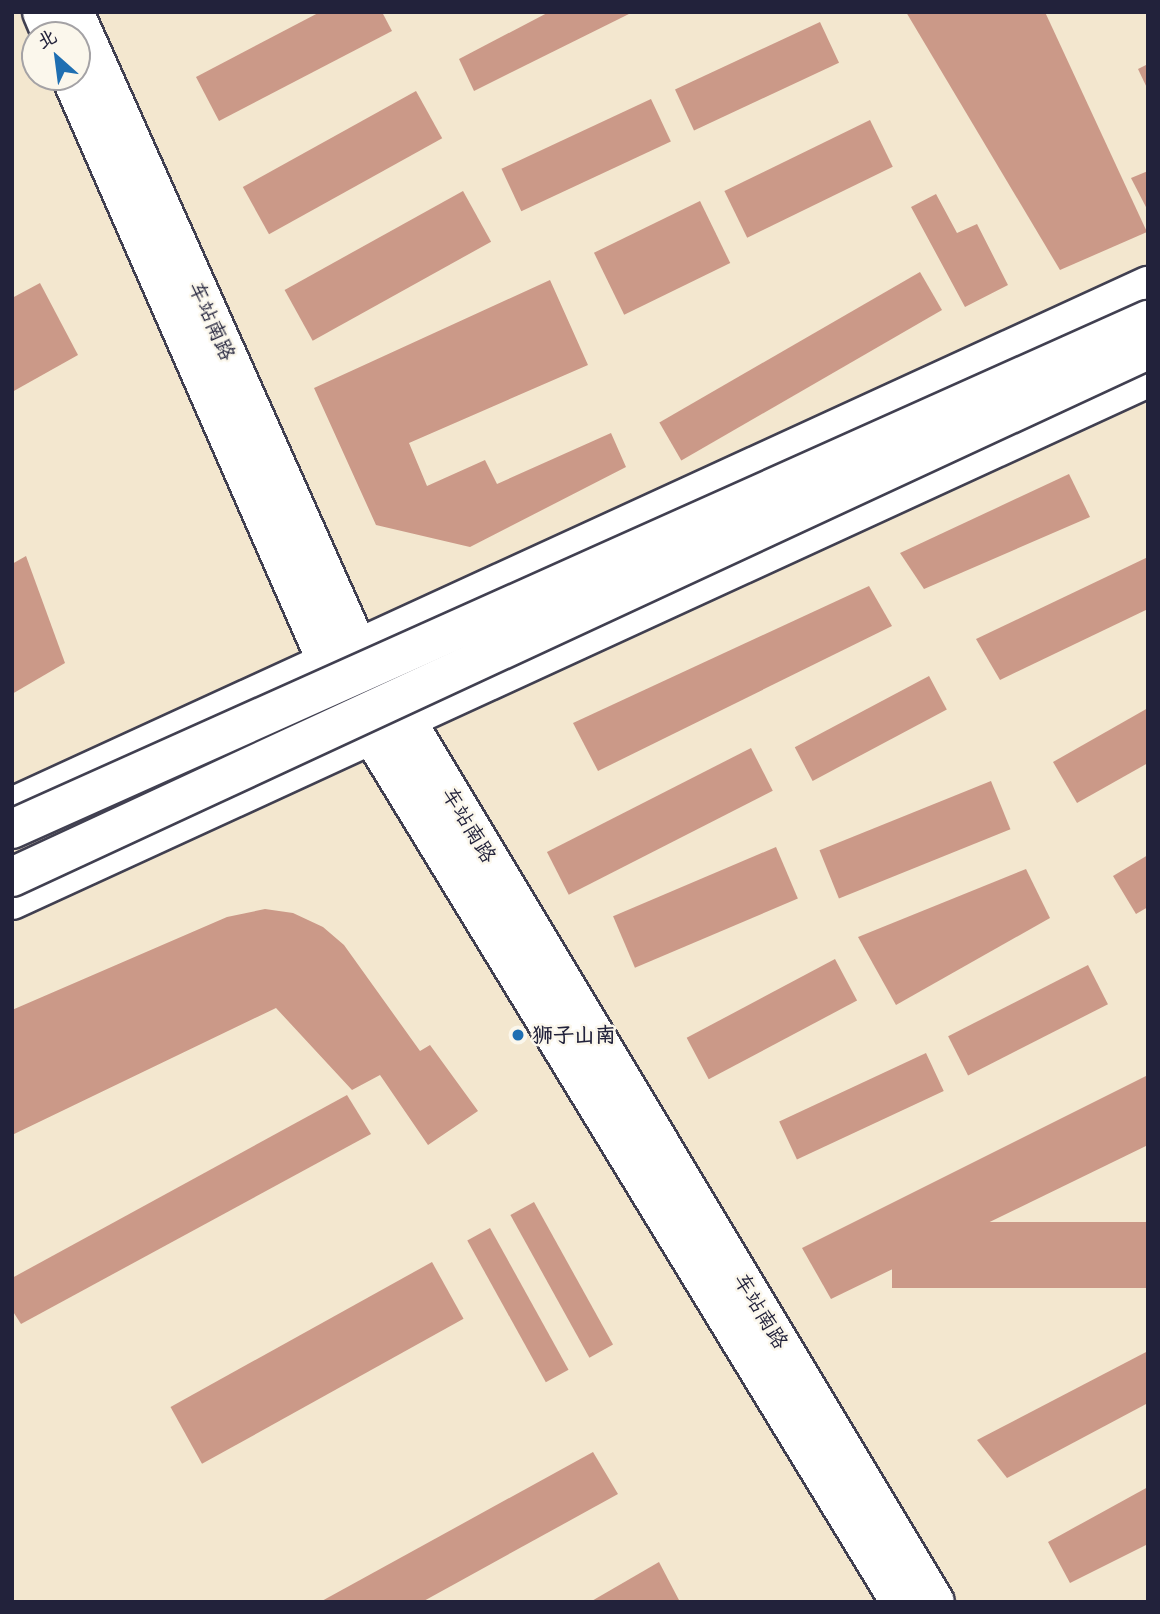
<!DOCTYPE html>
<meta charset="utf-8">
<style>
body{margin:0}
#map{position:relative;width:1160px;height:1614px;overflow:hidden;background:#f3e7cf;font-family:Itim,"LXGW WenKai TC",sans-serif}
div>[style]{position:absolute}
.building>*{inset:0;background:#cb9988;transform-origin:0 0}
.roads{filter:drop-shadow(2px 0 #414051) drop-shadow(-2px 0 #414051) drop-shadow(0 2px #414051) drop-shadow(0 -2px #414051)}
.primary>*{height:38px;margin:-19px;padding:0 19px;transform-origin:19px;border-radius:19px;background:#fff}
.bridges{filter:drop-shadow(2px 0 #414051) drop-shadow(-2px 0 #414051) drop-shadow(0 2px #414051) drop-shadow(0 -2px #414051)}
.primary-bridge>*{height:38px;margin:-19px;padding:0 19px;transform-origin:19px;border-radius:19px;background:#fff}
.dots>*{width:19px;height:19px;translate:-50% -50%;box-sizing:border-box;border:4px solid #fbf7ec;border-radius:50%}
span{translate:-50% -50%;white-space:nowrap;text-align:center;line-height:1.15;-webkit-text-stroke:5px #fbf7ec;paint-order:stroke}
.street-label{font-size:21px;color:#22223b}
.poi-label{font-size:21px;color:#22223b;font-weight:700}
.left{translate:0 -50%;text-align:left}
.frame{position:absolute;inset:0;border:14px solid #22223b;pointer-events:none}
.north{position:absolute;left:21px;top:21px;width:70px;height:70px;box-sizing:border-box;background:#fbf7ec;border:2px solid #a4a2a5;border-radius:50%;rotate:332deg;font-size:19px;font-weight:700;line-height:28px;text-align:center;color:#22223b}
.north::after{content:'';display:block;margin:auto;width:24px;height:32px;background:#1f6fb2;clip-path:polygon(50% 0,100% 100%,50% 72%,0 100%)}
</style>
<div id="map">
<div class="building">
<div style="clip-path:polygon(320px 12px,382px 12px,392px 31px,219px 121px,196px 77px)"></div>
<div style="clip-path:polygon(549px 12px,633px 12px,474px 91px,459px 59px)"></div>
<div style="clip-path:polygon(906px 12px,1045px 12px,1147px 232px,1060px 270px)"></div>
<div style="left:820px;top:22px;width:45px;height:160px;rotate:65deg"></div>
<div style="clip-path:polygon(1148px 64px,1148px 90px,1138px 69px)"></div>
<div style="left:416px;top:91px;width:54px;height:198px;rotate:61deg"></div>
<div style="left:651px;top:99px;width:47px;height:165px;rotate:65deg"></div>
<div style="left:870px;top:120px;width:52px;height:162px;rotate:64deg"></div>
<div style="clip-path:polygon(1148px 171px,1148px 211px,1131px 178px)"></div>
<div style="left:463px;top:191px;width:58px;height:204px;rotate:61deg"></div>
<div style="clip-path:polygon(936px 194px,957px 233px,977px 224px,1008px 285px,965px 307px,911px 207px)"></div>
<div style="left:700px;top:201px;width:69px;height:118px;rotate:64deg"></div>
<div style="left:920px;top:272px;width:44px;height:301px;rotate:60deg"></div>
<div style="clip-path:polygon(550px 280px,588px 365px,409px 443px,427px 486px,485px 460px,497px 484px,611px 433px,626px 467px,470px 547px,376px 525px,314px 388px)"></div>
<div style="clip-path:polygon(40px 283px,78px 355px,12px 392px,12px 298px)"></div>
<div style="clip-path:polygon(1069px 474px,1090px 517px,924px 589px,900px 553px)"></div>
<div style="clip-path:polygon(26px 556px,65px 663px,12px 694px,12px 564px)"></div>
<div style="clip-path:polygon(1148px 557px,1148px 609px,1000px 680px,976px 639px)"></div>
<div style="clip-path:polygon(869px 586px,892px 626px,598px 771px,573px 723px)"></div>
<div style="left:929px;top:676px;width:38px;height:152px;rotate:62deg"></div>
<div style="clip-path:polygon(1148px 708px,1148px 763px,1077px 803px,1053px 762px)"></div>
<div style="left:751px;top:748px;width:48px;height:229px;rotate:63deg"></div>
<div style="left:991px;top:781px;width:52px;height:185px;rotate:68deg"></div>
<div style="left:776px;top:847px;width:56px;height:177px;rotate:67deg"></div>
<div style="clip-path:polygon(1148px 855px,1148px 907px,1136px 914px,1113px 876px)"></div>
<div style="clip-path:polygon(1026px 869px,1050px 918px,896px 1005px,858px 937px)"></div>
<div style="clip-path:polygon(265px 909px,293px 913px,323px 927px,344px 945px,420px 1051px,430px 1045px,478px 1111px,428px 1145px,380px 1075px,352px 1090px,276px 1008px,12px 1135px,12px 1010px,227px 917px)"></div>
<div style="left:835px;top:959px;width:47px;height:168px;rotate:62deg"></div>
<div style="left:1088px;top:965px;width:44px;height:157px;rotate:63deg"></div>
<div style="left:926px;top:1053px;width:42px;height:162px;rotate:65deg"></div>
<div style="clip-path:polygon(1148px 1075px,1148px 1145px,831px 1299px,802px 1248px)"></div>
<div style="clip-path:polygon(347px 1095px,371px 1134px,21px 1324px,12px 1310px,12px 1278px)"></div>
<div style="left:534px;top:1202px;width:163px;height:27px;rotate:61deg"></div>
<div style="left:1148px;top:1222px;width:66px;height:256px;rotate:90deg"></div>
<div style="left:490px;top:1228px;width:162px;height:26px;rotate:61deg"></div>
<div style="left:432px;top:1262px;width:65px;height:299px;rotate:61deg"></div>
<div style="clip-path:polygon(1148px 1351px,1148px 1403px,1007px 1478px,977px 1440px)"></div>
<div style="clip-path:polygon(593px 1452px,618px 1494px,422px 1602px,320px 1602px)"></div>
<div style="clip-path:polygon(1148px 1487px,1148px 1544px,1070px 1583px,1048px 1542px)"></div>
<div style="clip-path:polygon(659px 1562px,680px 1602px,590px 1602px)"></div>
</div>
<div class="roads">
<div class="primary">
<div style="left:42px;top:12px;width:25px;rotate:67deg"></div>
<div style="left:74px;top:12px;width:694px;rotate:65.95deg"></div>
<div style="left:357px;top:646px;width:89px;rotate:56.5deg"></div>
<div style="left:406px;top:720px;width:1028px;rotate:59.05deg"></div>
<div style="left:71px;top:77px;width:639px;rotate:66.37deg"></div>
<div style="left:327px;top:662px;width:1101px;rotate:58.63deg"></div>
<div style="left:12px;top:807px;width:1250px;rotate:-24.64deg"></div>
<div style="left:12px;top:900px;width:1250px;rotate:-24.68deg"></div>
</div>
</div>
<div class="bridges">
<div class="primary-bridge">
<div style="left:12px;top:829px;width:1245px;rotate:-24.14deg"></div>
<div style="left:12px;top:877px;width:1252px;rotate:-24.89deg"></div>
</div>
</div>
<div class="dots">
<div style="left:518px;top:1035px;background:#1f6fb2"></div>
</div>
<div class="street-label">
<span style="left:212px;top:321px;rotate:66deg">车站南路</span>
<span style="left:469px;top:825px;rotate:59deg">车站南路</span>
<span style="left:761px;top:1311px;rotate:59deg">车站南路</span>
</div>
<div class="poi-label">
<span class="left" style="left:532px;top:1035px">狮子山南</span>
</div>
<div class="frame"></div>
<div class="north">北</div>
</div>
